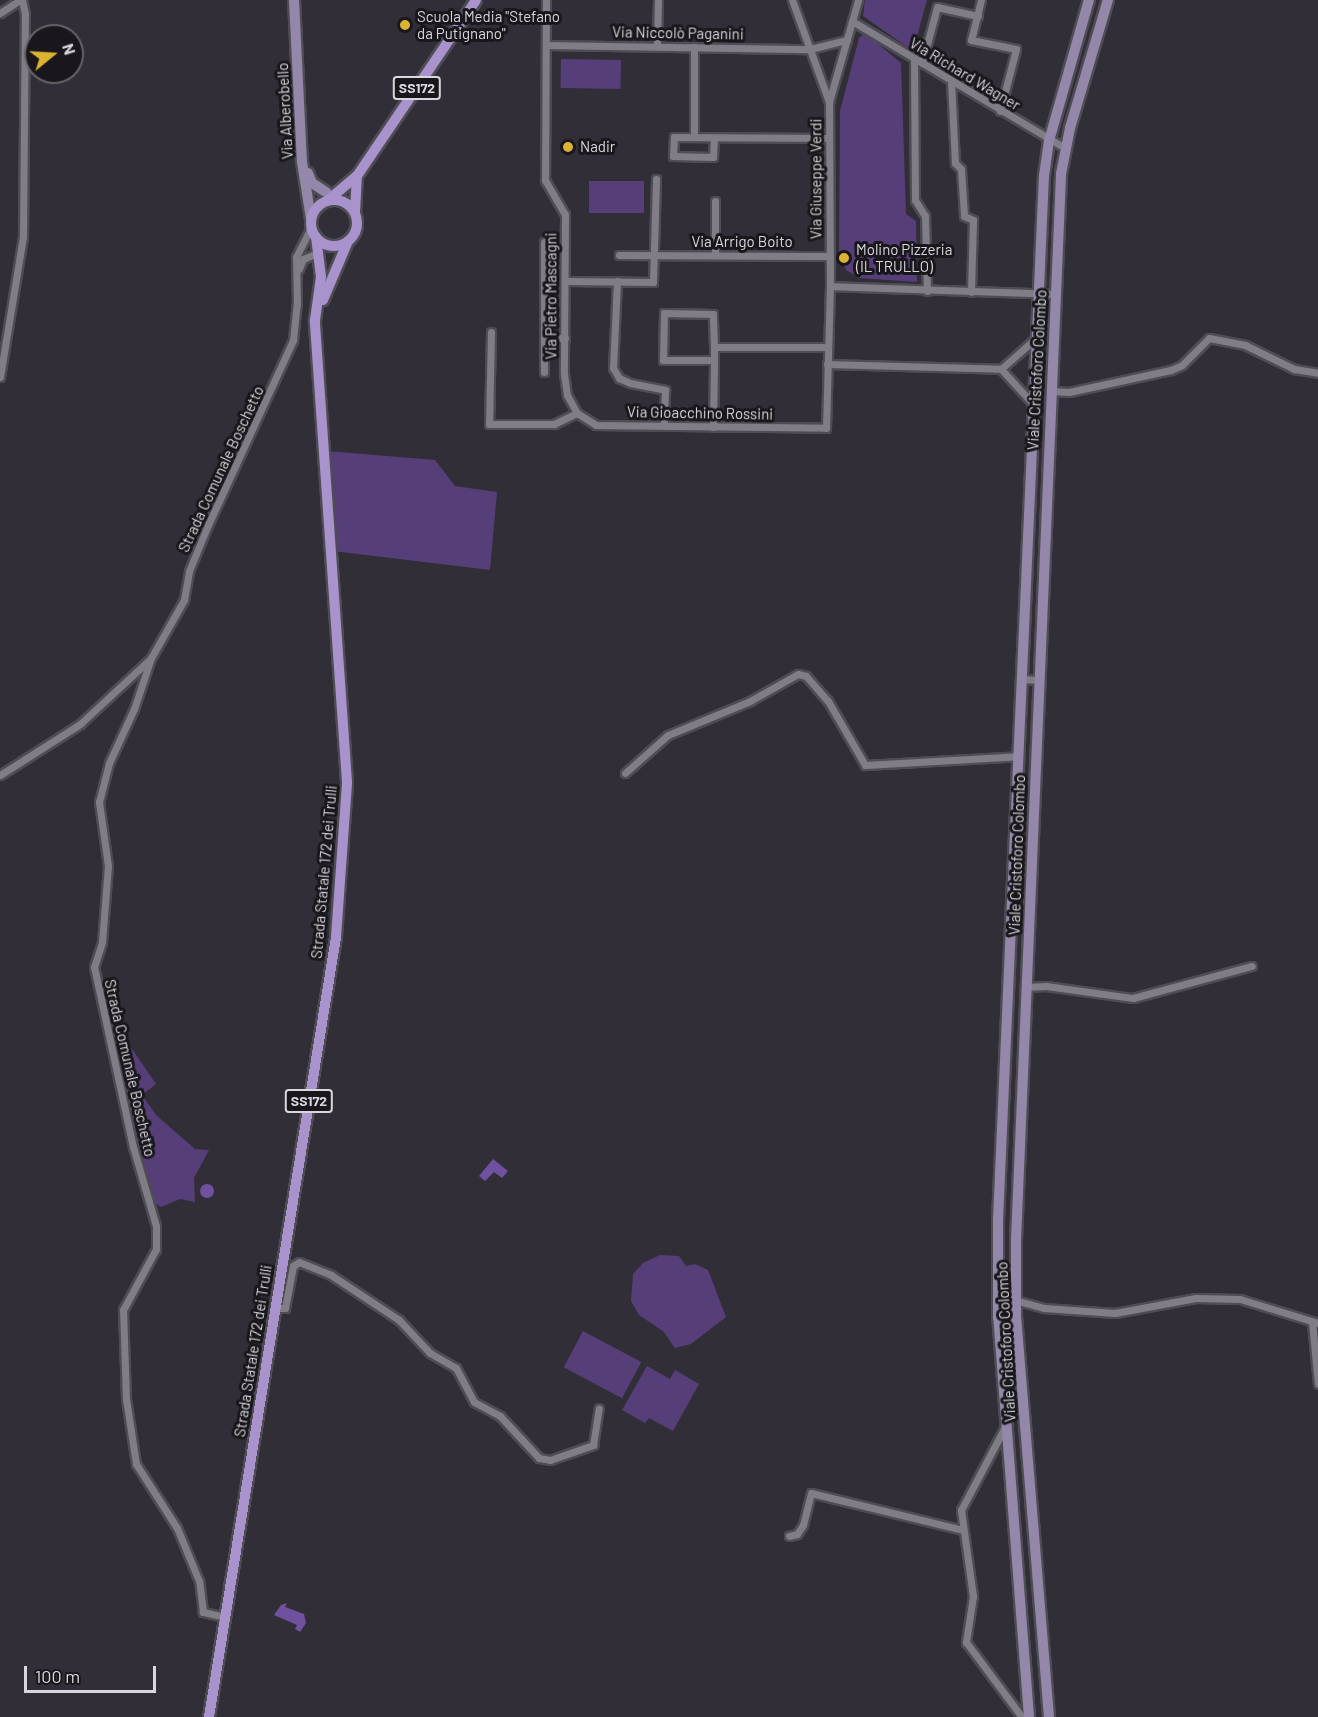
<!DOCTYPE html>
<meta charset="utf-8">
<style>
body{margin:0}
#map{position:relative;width:1318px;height:1717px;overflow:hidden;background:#312e37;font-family:Barlow,sans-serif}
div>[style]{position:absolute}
.green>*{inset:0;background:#563f79;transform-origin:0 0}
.water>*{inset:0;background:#70519f}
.round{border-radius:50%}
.roads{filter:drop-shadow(2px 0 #4f4c54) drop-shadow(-2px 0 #4f4c54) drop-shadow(0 2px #4f4c54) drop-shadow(0 -2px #4f4c54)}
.street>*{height:7px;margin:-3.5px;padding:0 3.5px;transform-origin:3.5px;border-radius:3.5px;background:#807d87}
.secondary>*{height:10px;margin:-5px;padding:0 5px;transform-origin:5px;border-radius:5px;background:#9488aa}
.primary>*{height:10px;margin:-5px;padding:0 5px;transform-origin:5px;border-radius:5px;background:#a893cd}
.primary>.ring{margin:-5px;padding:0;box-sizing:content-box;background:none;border:10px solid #a893cd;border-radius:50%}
.dots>*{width:16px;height:16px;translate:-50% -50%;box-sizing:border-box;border:3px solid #19171b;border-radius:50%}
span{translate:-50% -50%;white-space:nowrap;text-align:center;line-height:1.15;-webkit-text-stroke:6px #19171b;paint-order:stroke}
.shield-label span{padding:2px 4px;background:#19171b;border:2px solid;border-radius:4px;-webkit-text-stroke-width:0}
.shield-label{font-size:14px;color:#d9d7dd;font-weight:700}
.poi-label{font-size:15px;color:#d9d7dd}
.left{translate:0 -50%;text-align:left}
.street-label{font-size:15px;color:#d9d7dd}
.north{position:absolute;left:24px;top:24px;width:60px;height:60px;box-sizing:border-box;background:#19171b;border:2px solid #666469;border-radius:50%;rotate:72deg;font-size:16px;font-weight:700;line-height:24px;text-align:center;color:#d9d7dd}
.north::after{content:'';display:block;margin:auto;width:21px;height:27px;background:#dab333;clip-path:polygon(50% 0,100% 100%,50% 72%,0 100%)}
.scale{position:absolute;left:24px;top:1666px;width:132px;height:27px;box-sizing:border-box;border:3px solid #d9d7dd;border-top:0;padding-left:8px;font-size:18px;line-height:21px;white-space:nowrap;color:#d9d7dd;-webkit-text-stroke:4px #19171b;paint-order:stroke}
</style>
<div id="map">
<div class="green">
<div style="clip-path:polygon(865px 0,927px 0,913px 51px,863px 16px)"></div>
<div style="clip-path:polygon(865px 33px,901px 63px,906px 214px,916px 221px,917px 282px,860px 278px,846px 270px,839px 255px,840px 111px,859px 38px)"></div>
<div style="left:561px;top:59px;width:60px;height:29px;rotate:1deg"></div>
<div style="left:589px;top:181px;width:55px;height:32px"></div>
<div style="clip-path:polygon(326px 451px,435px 460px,455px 486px,497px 492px,490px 570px,333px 551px)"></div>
<div style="clip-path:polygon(108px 1030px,119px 1030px,156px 1084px,142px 1095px,156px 1115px,195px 1149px,209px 1150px,194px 1178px,195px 1202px,180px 1199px,161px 1207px,153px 1202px)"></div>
<div style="clip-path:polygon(660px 1255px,679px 1256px,686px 1266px,695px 1264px,708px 1270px,726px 1317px,691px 1344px,675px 1348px,663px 1331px,639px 1315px,631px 1301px,633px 1274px,643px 1263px)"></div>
<div style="left:583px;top:1331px;width:66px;height:41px;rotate:28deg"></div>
<div style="clip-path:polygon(647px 1366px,670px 1379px,675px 1370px,699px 1384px,673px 1431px,649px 1418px,645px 1423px,622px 1410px)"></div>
</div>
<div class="water">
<div style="clip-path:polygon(493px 1159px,508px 1171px,502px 1178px,494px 1172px,485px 1181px,479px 1176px)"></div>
<div class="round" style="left:200px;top:1184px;width:14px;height:14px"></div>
<div style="clip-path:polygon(287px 1603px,285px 1607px,304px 1614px,306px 1623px,300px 1632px,295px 1629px,297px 1625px,274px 1615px,281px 1605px)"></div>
</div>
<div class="roads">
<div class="street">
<div style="left:546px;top:0;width:180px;rotate:90.3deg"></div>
<div style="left:545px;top:180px;width:39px;rotate:60deg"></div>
<div style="left:565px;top:214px;width:160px;rotate:90.4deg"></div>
<div style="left:564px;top:374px;width:21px;rotate:82deg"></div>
<div style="left:567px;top:395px;width:21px;rotate:61deg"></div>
<div style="left:577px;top:413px;width:22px;rotate:32deg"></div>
<div style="left:596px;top:425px;width:230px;rotate:0.7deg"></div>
<div style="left:826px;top:428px;width:142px;rotate:-88.4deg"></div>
<div style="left:830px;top:286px;width:184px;rotate:-90.3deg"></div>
<div style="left:829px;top:102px;width:109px;rotate:-109.9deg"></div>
<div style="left:981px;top:0;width:41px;rotate:104deg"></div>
<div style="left:971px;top:40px;width:46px;rotate:11.3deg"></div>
<div style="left:1016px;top:49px;width:64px;rotate:104.5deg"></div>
<div style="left:0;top:13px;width:24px;rotate:-33deg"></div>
<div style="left:852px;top:21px;width:248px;rotate:30.8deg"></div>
<div style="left:546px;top:45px;width:264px;rotate:0.9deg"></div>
<div style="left:810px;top:49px;width:38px;rotate:-14deg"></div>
<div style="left:657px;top:46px;width:46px;rotate:-88.8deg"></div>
<div style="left:914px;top:58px;width:142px;rotate:89.6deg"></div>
<div style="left:915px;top:200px;width:19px;rotate:58deg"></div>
<div style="left:925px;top:216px;width:75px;rotate:88.5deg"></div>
<div style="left:922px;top:63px;width:58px;rotate:-75deg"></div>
<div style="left:937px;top:7px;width:42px;rotate:12.4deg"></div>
<div style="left:951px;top:81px;width:82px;rotate:87.2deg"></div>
<div style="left:955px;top:163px;width:8px;rotate:45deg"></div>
<div style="left:961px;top:169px;width:47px;rotate:86.3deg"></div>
<div style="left:964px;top:216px;width:10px;rotate:24deg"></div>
<div style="left:973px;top:220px;width:72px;rotate:91.6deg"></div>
<div style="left:829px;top:102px;width:106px;rotate:-74.1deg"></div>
<div style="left:694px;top:137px;width:90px;rotate:-90deg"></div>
<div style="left:714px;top:138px;width:19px;rotate:93deg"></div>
<div style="left:713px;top:157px;width:40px;rotate:-178.6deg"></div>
<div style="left:673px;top:156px;width:19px;rotate:-87deg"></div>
<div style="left:674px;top:137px;width:155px;rotate:0.4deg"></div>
<div style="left:715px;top:201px;width:54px;rotate:90deg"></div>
<div style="left:619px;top:255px;width:211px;rotate:0.3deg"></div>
<div style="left:299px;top:269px;width:11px;rotate:-68deg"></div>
<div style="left:303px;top:259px;width:16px;rotate:-22deg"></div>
<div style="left:566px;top:281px;width:87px;rotate:0.7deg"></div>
<div style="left:653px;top:282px;width:103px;rotate:-88.3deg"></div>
<div style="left:617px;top:281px;width:87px;rotate:92.6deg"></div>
<div style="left:613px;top:368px;width:12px;rotate:59deg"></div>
<div style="left:619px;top:378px;width:12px;rotate:24deg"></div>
<div style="left:630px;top:383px;width:36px;rotate:11deg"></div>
<div style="left:665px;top:390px;width:36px;rotate:92deg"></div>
<div style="left:830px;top:286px;width:226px;rotate:2deg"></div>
<div style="left:491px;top:332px;width:92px;rotate:91.2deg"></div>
<div style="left:489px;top:424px;width:65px"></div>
<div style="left:554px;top:424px;width:25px;rotate:-26deg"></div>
<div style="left:544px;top:338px;width:21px"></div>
<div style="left:714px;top:347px;width:114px"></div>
<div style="left:827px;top:364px;width:174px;rotate:1.6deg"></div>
<div style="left:544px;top:372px;width:130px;rotate:-90deg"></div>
<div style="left:0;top:377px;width:143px;rotate:-80.7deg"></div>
<div style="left:23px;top:236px;width:222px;rotate:-89.5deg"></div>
<div style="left:25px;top:14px;width:14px;rotate:-102deg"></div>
<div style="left:1051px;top:391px;width:18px;rotate:3deg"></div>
<div style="left:1069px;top:392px;width:104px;rotate:-12.2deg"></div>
<div style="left:1171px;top:370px;width:12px;rotate:-24deg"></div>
<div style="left:1182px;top:365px;width:38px;rotate:-45deg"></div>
<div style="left:1209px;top:338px;width:37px;rotate:11deg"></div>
<div style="left:1245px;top:345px;width:55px;rotate:26.1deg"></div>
<div style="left:1294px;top:369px;width:24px;rotate:9deg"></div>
<div style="left:1034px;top:405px;width:49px;rotate:-132.5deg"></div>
<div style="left:1001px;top:369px;width:48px;rotate:-41.6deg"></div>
<div style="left:713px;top:427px;width:67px;rotate:-89.1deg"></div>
<div style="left:714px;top:360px;width:13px;rotate:-90deg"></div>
<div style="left:714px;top:347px;width:33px;rotate:-92deg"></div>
<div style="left:713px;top:314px;width:49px;rotate:-178.8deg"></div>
<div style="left:664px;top:313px;width:47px;rotate:91.2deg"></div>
<div style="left:663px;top:360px;width:51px"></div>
<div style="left:1022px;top:679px;width:17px;rotate:3deg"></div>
<div style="left:625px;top:773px;width:57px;rotate:-41.5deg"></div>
<div style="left:668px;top:735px;width:89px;rotate:-22.5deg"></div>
<div style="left:750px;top:701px;width:55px;rotate:-29.4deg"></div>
<div style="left:798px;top:674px;width:8px;rotate:14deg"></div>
<div style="left:806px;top:676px;width:33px;rotate:49deg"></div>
<div style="left:828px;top:701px;width:74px;rotate:60deg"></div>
<div style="left:865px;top:765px;width:154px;rotate:-3.3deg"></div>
<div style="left:0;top:775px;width:95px;rotate:-32.5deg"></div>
<div style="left:80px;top:724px;width:94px;rotate:-42.8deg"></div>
<div style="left:1026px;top:987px;width:20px;rotate:-3deg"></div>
<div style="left:1046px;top:986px;width:88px;rotate:7.9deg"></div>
<div style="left:1133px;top:998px;width:123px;rotate:-15.1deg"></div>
<div style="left:997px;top:1295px;width:49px;rotate:15.5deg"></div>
<div style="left:1044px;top:1308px;width:71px;rotate:4deg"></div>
<div style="left:1115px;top:1313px;width:82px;rotate:-10.5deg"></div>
<div style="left:1196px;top:1298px;width:44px;rotate:1.3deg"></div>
<div style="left:1240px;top:1299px;width:82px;rotate:17.1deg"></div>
<div style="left:275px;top:1308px;width:10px"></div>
<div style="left:285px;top:1308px;width:43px;rotate:-79.2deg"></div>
<div style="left:293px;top:1266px;width:7px;rotate:-34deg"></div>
<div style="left:299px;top:1262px;width:35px;rotate:22deg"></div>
<div style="left:331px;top:1275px;width:82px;rotate:33.5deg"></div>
<div style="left:399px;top:1320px;width:45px;rotate:46.8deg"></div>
<div style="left:430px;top:1353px;width:30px;rotate:30deg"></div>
<div style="left:456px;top:1368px;width:38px;rotate:62deg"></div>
<div style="left:474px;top:1402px;width:30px;rotate:28deg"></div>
<div style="left:500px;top:1416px;width:57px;rotate:47.1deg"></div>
<div style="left:539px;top:1458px;width:11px;rotate:10deg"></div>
<div style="left:550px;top:1460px;width:46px;rotate:-19.2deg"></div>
<div style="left:593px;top:1445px;width:37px;rotate:-81deg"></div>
<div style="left:1312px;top:1322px;width:62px;rotate:84.5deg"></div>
<div style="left:1006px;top:1425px;width:96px;rotate:117.9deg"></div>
<div style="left:961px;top:1510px;width:87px;rotate:82.1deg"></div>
<div style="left:973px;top:1596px;width:47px;rotate:98.7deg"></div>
<div style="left:966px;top:1642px;width:94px;rotate:53.3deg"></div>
<div style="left:789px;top:1536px;width:8px;rotate:-14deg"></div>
<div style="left:797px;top:1534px;width:11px;rotate:-56deg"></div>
<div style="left:803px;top:1525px;width:33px;rotate:-76deg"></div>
<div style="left:811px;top:1493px;width:156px;rotate:13.7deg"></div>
<div style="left:225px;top:1617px;width:23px;rotate:-167deg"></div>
<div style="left:203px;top:1612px;width:31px;rotate:-97deg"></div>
<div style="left:199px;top:1581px;width:57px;rotate:-112.5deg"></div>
<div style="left:177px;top:1528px;width:76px;rotate:-122.6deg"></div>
<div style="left:136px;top:1464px;width:66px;rotate:-98.7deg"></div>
<div style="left:126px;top:1399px;width:89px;rotate:-91.9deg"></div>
<div style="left:123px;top:1310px;width:69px;rotate:-61.6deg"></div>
<div style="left:156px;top:1249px;width:23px;rotate:-90deg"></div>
<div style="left:156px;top:1226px;width:82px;rotate:-106.2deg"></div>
<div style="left:133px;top:1147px;width:184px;rotate:-102.2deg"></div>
<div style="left:94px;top:967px;width:26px;rotate:-72deg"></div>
<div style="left:102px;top:942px;width:76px;rotate:-85.5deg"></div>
<div style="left:108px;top:866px;width:65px;rotate:-98deg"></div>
<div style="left:99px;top:802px;width:40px;rotate:-75.6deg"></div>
<div style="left:109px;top:763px;width:60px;rotate:-65.2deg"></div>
<div style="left:134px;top:709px;width:54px;rotate:-71.6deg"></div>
<div style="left:151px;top:658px;width:67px;rotate:-60.4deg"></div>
<div style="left:184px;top:600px;width:29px;rotate:-80deg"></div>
<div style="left:189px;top:571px;width:50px;rotate:-67.6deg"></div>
<div style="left:208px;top:525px;width:204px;rotate:-65.3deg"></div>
<div style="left:293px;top:340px;width:36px;rotate:-84deg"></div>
<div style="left:297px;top:304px;width:47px;rotate:-91.2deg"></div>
<div style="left:296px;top:257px;width:35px;rotate:-63deg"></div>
</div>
<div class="secondary">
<div style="left:294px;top:0;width:162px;rotate:87.2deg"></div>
<div style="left:302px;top:162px;width:58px;rotate:81deg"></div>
<div style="left:308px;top:173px;width:11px;rotate:68deg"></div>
<div style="left:312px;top:183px;width:17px;rotate:33deg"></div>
<div style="left:1029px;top:1717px;width:400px;rotate:-94.4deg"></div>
<div style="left:998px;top:1318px;width:98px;rotate:-90deg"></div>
<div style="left:998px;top:1220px;width:1045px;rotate:-87.48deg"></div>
<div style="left:1044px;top:176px;width:35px;rotate:-82deg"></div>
<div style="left:1049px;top:141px;width:147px;rotate:-74.2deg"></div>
<div style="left:1049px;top:1717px;width:402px;rotate:-94.7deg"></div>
<div style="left:1016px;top:1316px;width:76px;rotate:-90deg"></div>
<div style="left:1016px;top:1240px;width:1067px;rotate:-87.58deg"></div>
<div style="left:1061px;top:174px;width:47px;rotate:-78.9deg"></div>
<div style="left:1070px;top:128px;width:134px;rotate:-73.5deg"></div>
</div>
<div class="primary">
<div class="ring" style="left:311px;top:200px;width:36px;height:36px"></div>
<div style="left:327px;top:201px;width:39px;rotate:-40deg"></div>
<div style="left:357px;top:176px;width:212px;rotate:-55.9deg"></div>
<div style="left:355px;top:212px;width:36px;rotate:-87deg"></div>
<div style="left:323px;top:300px;width:64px;rotate:-67deg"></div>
<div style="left:209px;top:1717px;width:790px;rotate:-80.75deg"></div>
<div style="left:336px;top:937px;width:155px;rotate:-85.9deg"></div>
<div style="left:347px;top:782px;width:463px;rotate:-94deg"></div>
<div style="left:315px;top:320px;width:43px;rotate:-82.1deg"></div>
<div style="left:321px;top:277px;width:40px;rotate:-97.1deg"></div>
</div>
</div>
<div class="dots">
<div style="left:405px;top:25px;background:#dab333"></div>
<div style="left:568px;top:147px;background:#dab333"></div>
<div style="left:844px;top:258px;background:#dab333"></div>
</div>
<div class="shield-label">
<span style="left:417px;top:88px">SS172</span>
<span style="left:309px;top:1101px">SS172</span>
</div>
<div class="poi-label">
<span class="left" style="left:417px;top:25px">Scuola Media "Stefano<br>da Putignano"</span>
<span class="left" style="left:580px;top:147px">Nadir</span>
<span class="left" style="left:856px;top:258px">Molino Pizzeria<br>(IL TRULLO)</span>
</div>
<div class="street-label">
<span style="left:678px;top:33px;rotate:1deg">Via Niccolò Paganini</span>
<span style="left:965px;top:74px;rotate:31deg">Via Richard Wagner</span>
<span style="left:285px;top:111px;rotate:-93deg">Via Alberobello</span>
<span style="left:816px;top:179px;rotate:-90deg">Via Giuseppe Verdi</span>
<span style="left:742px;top:242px">Via Arrigo Boito</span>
<span style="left:551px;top:296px;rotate:-90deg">Via Pietro Mascagni</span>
<span style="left:1037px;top:370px;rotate:-87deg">Viale Cristoforo Colombo</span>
<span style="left:700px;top:413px;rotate:1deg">Via Gioacchino Rossini</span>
<span style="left:221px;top:469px;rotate:-65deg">Strada Comunale Boschetto</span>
<span style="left:1017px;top:855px;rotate:-88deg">Viale Cristoforo Colombo</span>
<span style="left:324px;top:872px;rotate:-85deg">Strada Statale 172 dei Trulli</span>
<span style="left:130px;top:1068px;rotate:77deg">Strada Comunale Boschetto</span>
<span style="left:1006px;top:1342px;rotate:-93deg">Viale Cristoforo Colombo</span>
<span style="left:253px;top:1351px;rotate:-81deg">Strada Statale 172 dei Trulli</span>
</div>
<div class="north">N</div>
<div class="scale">100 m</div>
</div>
